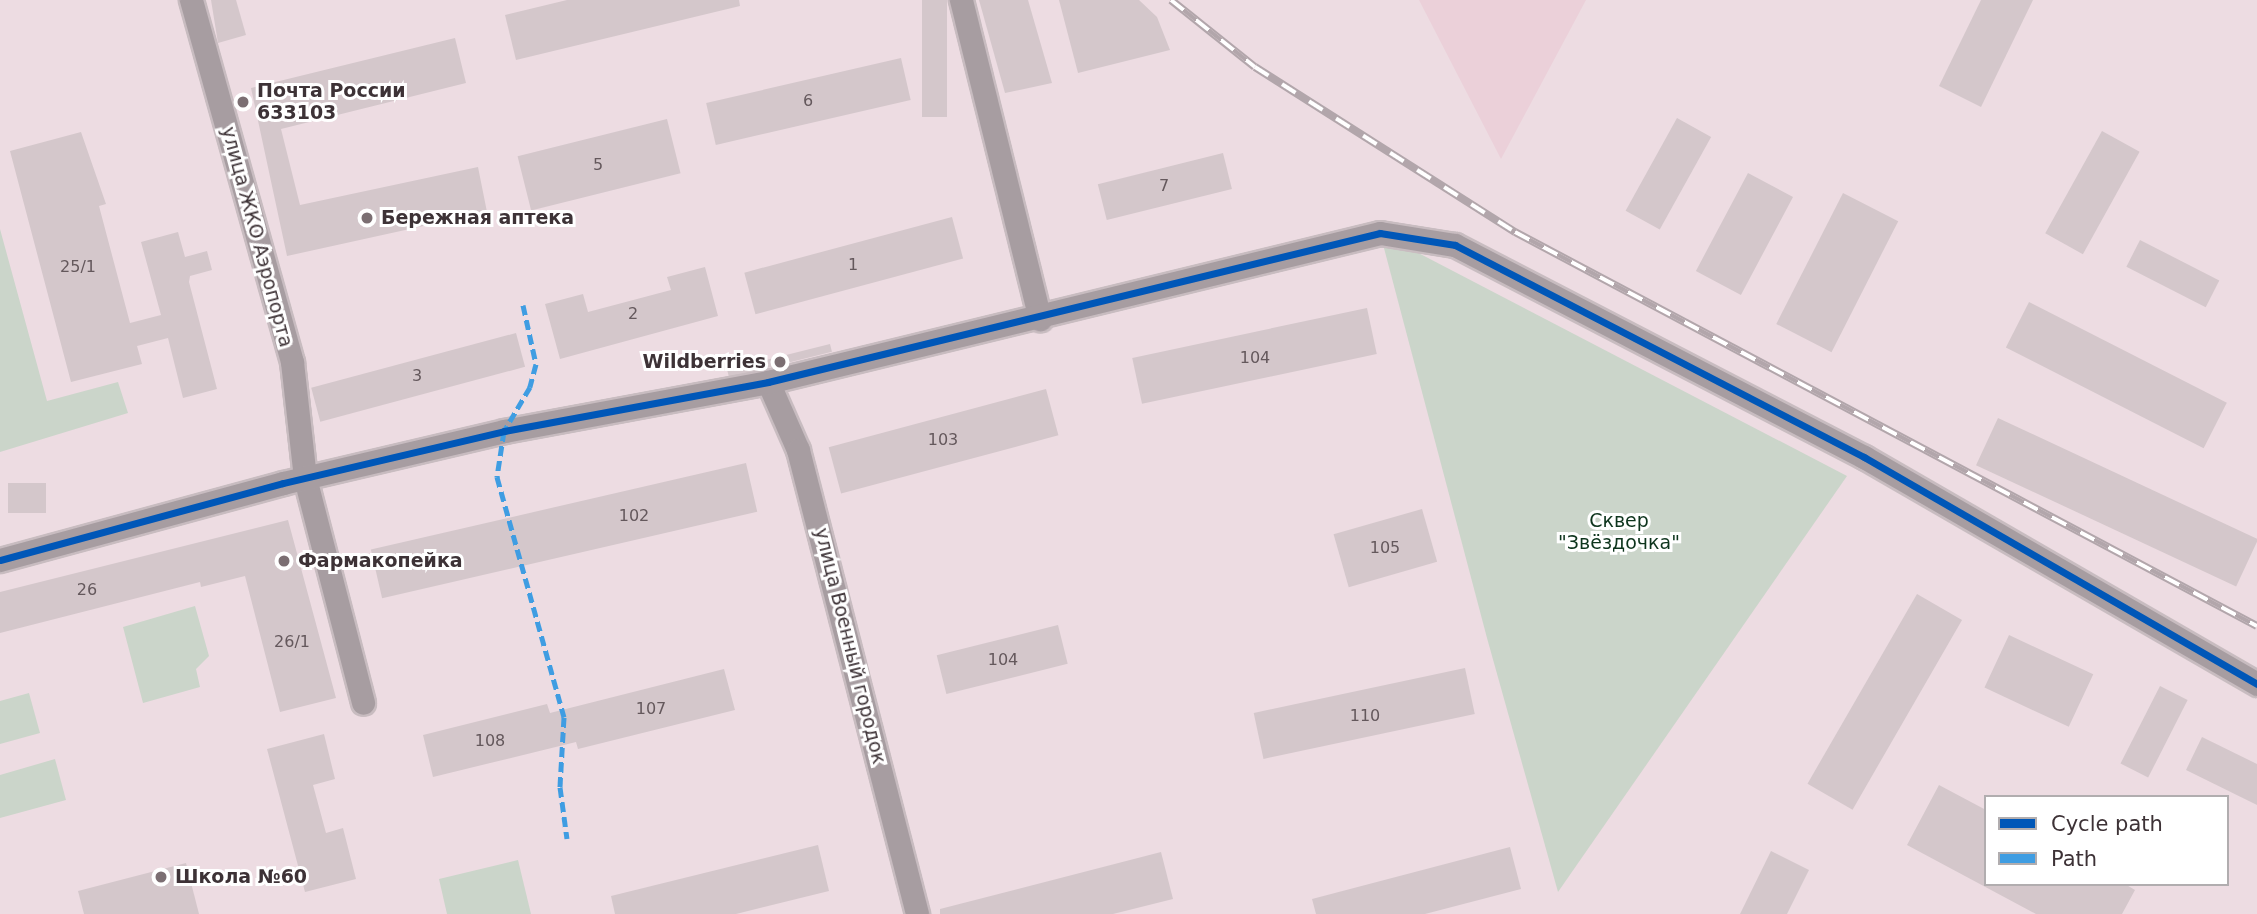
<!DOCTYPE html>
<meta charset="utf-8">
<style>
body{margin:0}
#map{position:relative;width:2257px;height:914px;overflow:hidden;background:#eddce2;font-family:"DejaVu Sans",sans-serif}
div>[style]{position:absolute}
.built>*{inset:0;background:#ebd0d9}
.green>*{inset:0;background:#cbd5ca}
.building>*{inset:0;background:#d4c7cb;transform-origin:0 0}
.roads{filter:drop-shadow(2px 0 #c8bcc0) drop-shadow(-2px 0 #c8bcc0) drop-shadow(0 2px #c8bcc0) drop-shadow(0 -2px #c8bcc0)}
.minor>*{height:23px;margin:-11.5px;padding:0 11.5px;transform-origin:11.5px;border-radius:11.5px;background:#a79da1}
.rail>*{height:8px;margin-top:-4px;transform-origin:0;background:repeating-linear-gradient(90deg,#fff 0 16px,#b2a6ab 0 32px);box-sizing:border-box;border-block:2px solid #b2a6ab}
.quiet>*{height:5px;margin-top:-2.5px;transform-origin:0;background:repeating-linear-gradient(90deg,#3f9de2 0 10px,transparent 0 15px)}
.cycleway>*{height:7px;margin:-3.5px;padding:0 3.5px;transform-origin:3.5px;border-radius:3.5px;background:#0057b8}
.dots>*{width:19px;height:19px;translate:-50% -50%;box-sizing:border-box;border:4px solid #fff;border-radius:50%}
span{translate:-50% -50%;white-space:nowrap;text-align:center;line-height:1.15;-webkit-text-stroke:6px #fff;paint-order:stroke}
.number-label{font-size:16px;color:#64585c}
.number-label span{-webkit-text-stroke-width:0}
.poi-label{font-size:19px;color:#3d3236;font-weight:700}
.left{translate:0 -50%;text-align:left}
.right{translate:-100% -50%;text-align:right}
.street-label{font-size:19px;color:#3d3236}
.park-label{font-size:19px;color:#0e351d}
.legend{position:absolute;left:1984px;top:795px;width:245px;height:91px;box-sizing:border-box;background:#fff;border:2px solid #b1adaf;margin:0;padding:9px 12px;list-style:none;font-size:21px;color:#3d3236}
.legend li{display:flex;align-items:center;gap:14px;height:35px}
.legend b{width:35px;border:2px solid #b1adaf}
</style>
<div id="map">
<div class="built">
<div style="clip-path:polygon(1419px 0,1586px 0,1501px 159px)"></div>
</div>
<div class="green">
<div style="clip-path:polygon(0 229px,47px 401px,118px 382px,128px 413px,0 452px)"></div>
<div style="clip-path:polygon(1380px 233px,1847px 476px,1558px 892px,1487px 638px)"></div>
<div style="clip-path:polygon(195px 606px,209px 656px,196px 669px,200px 687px,143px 703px,123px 627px)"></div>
<div style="clip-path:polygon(29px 693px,40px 733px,0 744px,0 701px)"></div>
<div style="clip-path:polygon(55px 759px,66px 800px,0 818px,0 775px)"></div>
<div style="clip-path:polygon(518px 860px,531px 914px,447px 914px,439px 879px)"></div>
</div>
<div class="building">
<div style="clip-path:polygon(211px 0,236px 0,246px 35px,218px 43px)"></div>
<div style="clip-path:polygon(567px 0,739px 0,740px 6px,516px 60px,505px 15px)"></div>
<div style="left:922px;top:0;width:25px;height:117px"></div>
<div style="clip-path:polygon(979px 0,1028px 0,1052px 83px,1005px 93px)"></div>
<div style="clip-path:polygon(1059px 0,1139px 0,1157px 17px,1170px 50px,1078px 73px)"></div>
<div style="clip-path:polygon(1981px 0,2033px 0,1981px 107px,1939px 86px)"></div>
<div style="clip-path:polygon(455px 38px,466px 83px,281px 129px,300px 205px,478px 167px,487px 212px,287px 256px,251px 88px)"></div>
<div style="left:901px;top:58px;width:43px;height:200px;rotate:77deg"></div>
<div style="left:1677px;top:118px;width:39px;height:106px;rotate:29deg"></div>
<div style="left:667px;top:119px;width:56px;height:154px;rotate:76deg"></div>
<div style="left:2102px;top:131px;width:43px;height:117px;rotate:29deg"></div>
<div style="clip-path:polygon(81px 132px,106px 204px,99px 206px,130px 323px,161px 315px,141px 242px,178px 232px,185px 257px,207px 251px,212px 270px,190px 276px,189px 282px,217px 389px,183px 398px,168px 338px,137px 346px,142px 364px,71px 382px,10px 151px)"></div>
<div style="left:1223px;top:153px;width:37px;height:129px;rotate:76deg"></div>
<div style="left:1748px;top:173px;width:51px;height:111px;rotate:28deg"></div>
<div style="left:1843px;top:193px;width:62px;height:147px;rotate:27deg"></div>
<div style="left:952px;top:217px;width:43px;height:215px;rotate:75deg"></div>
<div style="left:2140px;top:240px;width:89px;height:30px;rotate:27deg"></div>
<div style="clip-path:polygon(705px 267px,718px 316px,560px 359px,545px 304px,583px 294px,588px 312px,671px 290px,667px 277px)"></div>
<div style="left:2029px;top:302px;width:222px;height:51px;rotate:27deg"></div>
<div style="left:1367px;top:308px;width:47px;height:240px;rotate:78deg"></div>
<div style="left:516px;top:333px;width:35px;height:212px;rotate:75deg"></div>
<div style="left:830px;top:344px;width:8px;height:106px;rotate:76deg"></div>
<div style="left:1046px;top:389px;width:48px;height:225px;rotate:75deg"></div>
<div style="left:1998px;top:418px;width:287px;height:52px;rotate:25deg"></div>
<div style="left:746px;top:463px;width:50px;height:385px;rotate:77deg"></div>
<div style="left:8px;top:483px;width:38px;height:30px"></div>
<div style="left:1422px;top:509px;width:55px;height:92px;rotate:74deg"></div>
<div style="clip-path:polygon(288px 520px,336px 698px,280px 712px,245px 576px,201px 587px,200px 582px,0 633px,0 592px)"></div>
<div style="left:1917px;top:594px;width:52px;height:219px;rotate:30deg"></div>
<div style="left:1058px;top:625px;width:40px;height:125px;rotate:76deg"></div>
<div style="left:2009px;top:635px;width:93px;height:58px;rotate:25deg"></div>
<div style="left:1465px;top:668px;width:47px;height:216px;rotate:78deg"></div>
<div style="clip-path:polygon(724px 669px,735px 710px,578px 749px,576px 742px,433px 777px,423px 735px,547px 704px,550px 713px)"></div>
<div style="left:2160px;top:686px;width:31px;height:87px;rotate:27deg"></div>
<div style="clip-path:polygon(324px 734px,335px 779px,313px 785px,326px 833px,343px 828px,356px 879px,305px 892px,267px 749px)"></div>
<div style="clip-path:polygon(2202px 737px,2257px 764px,2257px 805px,2186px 770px)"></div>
<div style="clip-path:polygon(1939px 785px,1986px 810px,1986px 884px,2125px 884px,2135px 890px,2122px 914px,2036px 914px,1907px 845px)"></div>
<div style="clip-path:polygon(818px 845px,829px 891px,736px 914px,615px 914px,611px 896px)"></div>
<div style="clip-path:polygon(1510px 847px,1521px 889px,1425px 914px,1316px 914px,1312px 899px)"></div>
<div style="clip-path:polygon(1771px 851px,1809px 870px,1787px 914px,1740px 914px)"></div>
<div style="clip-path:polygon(1161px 852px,1173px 899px,1113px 914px,940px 914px,940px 909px)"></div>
<div style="clip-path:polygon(186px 863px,199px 914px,84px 914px,78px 891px)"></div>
</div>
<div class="roads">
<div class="minor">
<div style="left:191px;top:0;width:376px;rotate:74.4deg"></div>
<div style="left:292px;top:362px;width:117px;rotate:83.6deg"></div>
<div style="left:305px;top:478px;width:232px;rotate:75.5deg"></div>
<div style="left:961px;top:0;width:329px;rotate:76.1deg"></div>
<div style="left:768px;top:382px;width:74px;rotate:66.2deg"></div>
<div style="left:798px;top:450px;width:479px;rotate:75.6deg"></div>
<div style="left:0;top:560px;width:293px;rotate:-15.2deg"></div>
<div style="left:283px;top:483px;width:227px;rotate:-13.2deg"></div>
<div style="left:504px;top:431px;width:269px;rotate:-10.5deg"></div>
<div style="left:768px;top:382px;width:630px;rotate:-13.68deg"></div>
<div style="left:1380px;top:233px;width:76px;rotate:9.1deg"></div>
<div style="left:1455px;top:245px;width:461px;rotate:27.4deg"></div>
<div style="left:1864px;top:457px;width:454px;rotate:30deg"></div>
</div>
</div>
<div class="rail">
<div style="left:1171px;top:0;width:107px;rotate:38.6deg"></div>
<div style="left:1255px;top:67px;width:308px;rotate:32.4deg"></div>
<div style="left:1515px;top:232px;width:840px;rotate:27.97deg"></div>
</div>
<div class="quiet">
<div style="left:523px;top:305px;width:60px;rotate:77.6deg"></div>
<div style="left:536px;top:364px;width:24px;rotate:105deg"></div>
<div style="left:530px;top:387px;width:51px;rotate:120.6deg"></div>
<div style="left:504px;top:431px;width:47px;rotate:98.7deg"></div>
<div style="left:497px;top:477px;width:249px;rotate:74.4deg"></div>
<div style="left:564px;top:717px;width:70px;rotate:93.3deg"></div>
<div style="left:560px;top:787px;width:52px;rotate:82.3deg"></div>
</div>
<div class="cycleway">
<div style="left:0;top:560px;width:293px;rotate:-15.2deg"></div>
<div style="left:283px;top:483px;width:227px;rotate:-13.2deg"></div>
<div style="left:504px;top:431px;width:269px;rotate:-10.5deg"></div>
<div style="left:768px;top:382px;width:630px;rotate:-13.68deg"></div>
<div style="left:1380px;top:233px;width:76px;rotate:9.1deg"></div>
<div style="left:1455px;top:245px;width:461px;rotate:27.4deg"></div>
<div style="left:1864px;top:457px;width:454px;rotate:30deg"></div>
</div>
<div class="dots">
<div style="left:243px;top:102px;background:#7b6e72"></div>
<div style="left:367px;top:218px;background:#7b6e72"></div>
<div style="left:780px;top:362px;background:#7b6e72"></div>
<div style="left:284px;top:561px;background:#7b6e72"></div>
<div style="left:161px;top:877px;background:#7b6e72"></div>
</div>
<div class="number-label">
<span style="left:808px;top:101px">6</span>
<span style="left:598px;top:165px">5</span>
<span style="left:1164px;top:186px">7</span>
<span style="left:853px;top:265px">1</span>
<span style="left:78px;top:267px">25/1</span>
<span style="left:633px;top:314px">2</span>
<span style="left:1255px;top:358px">104</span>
<span style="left:417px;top:376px">3</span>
<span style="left:943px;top:440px">103</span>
<span style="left:634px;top:516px">102</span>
<span style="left:1385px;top:548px">105</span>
<span style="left:87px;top:590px">26</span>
<span style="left:292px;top:642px">26/1</span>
<span style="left:1003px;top:660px">104</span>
<span style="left:651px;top:709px">107</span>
<span style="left:1365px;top:716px">110</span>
<span style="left:490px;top:741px">108</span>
</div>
<div class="poi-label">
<span class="left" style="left:257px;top:102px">Почта России<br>633103</span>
<span class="left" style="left:381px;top:218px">Бережная аптека</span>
<span class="right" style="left:766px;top:362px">Wildberries</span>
<span class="left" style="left:298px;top:561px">Фармакопейка</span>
<span class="left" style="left:175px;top:877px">Школа №60</span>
</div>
<div class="street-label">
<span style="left:257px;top:237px;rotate:75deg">улица ЖКО Аэропорта</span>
<span style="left:850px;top:646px;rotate:76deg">улица Военный городок</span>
</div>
<div class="park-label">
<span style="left:1619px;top:532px">Сквер<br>"Звёздочка"</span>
</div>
<ul class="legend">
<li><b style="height:9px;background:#0057b8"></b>Cycle path</li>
<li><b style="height:9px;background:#3f9de2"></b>Path</li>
</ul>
</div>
